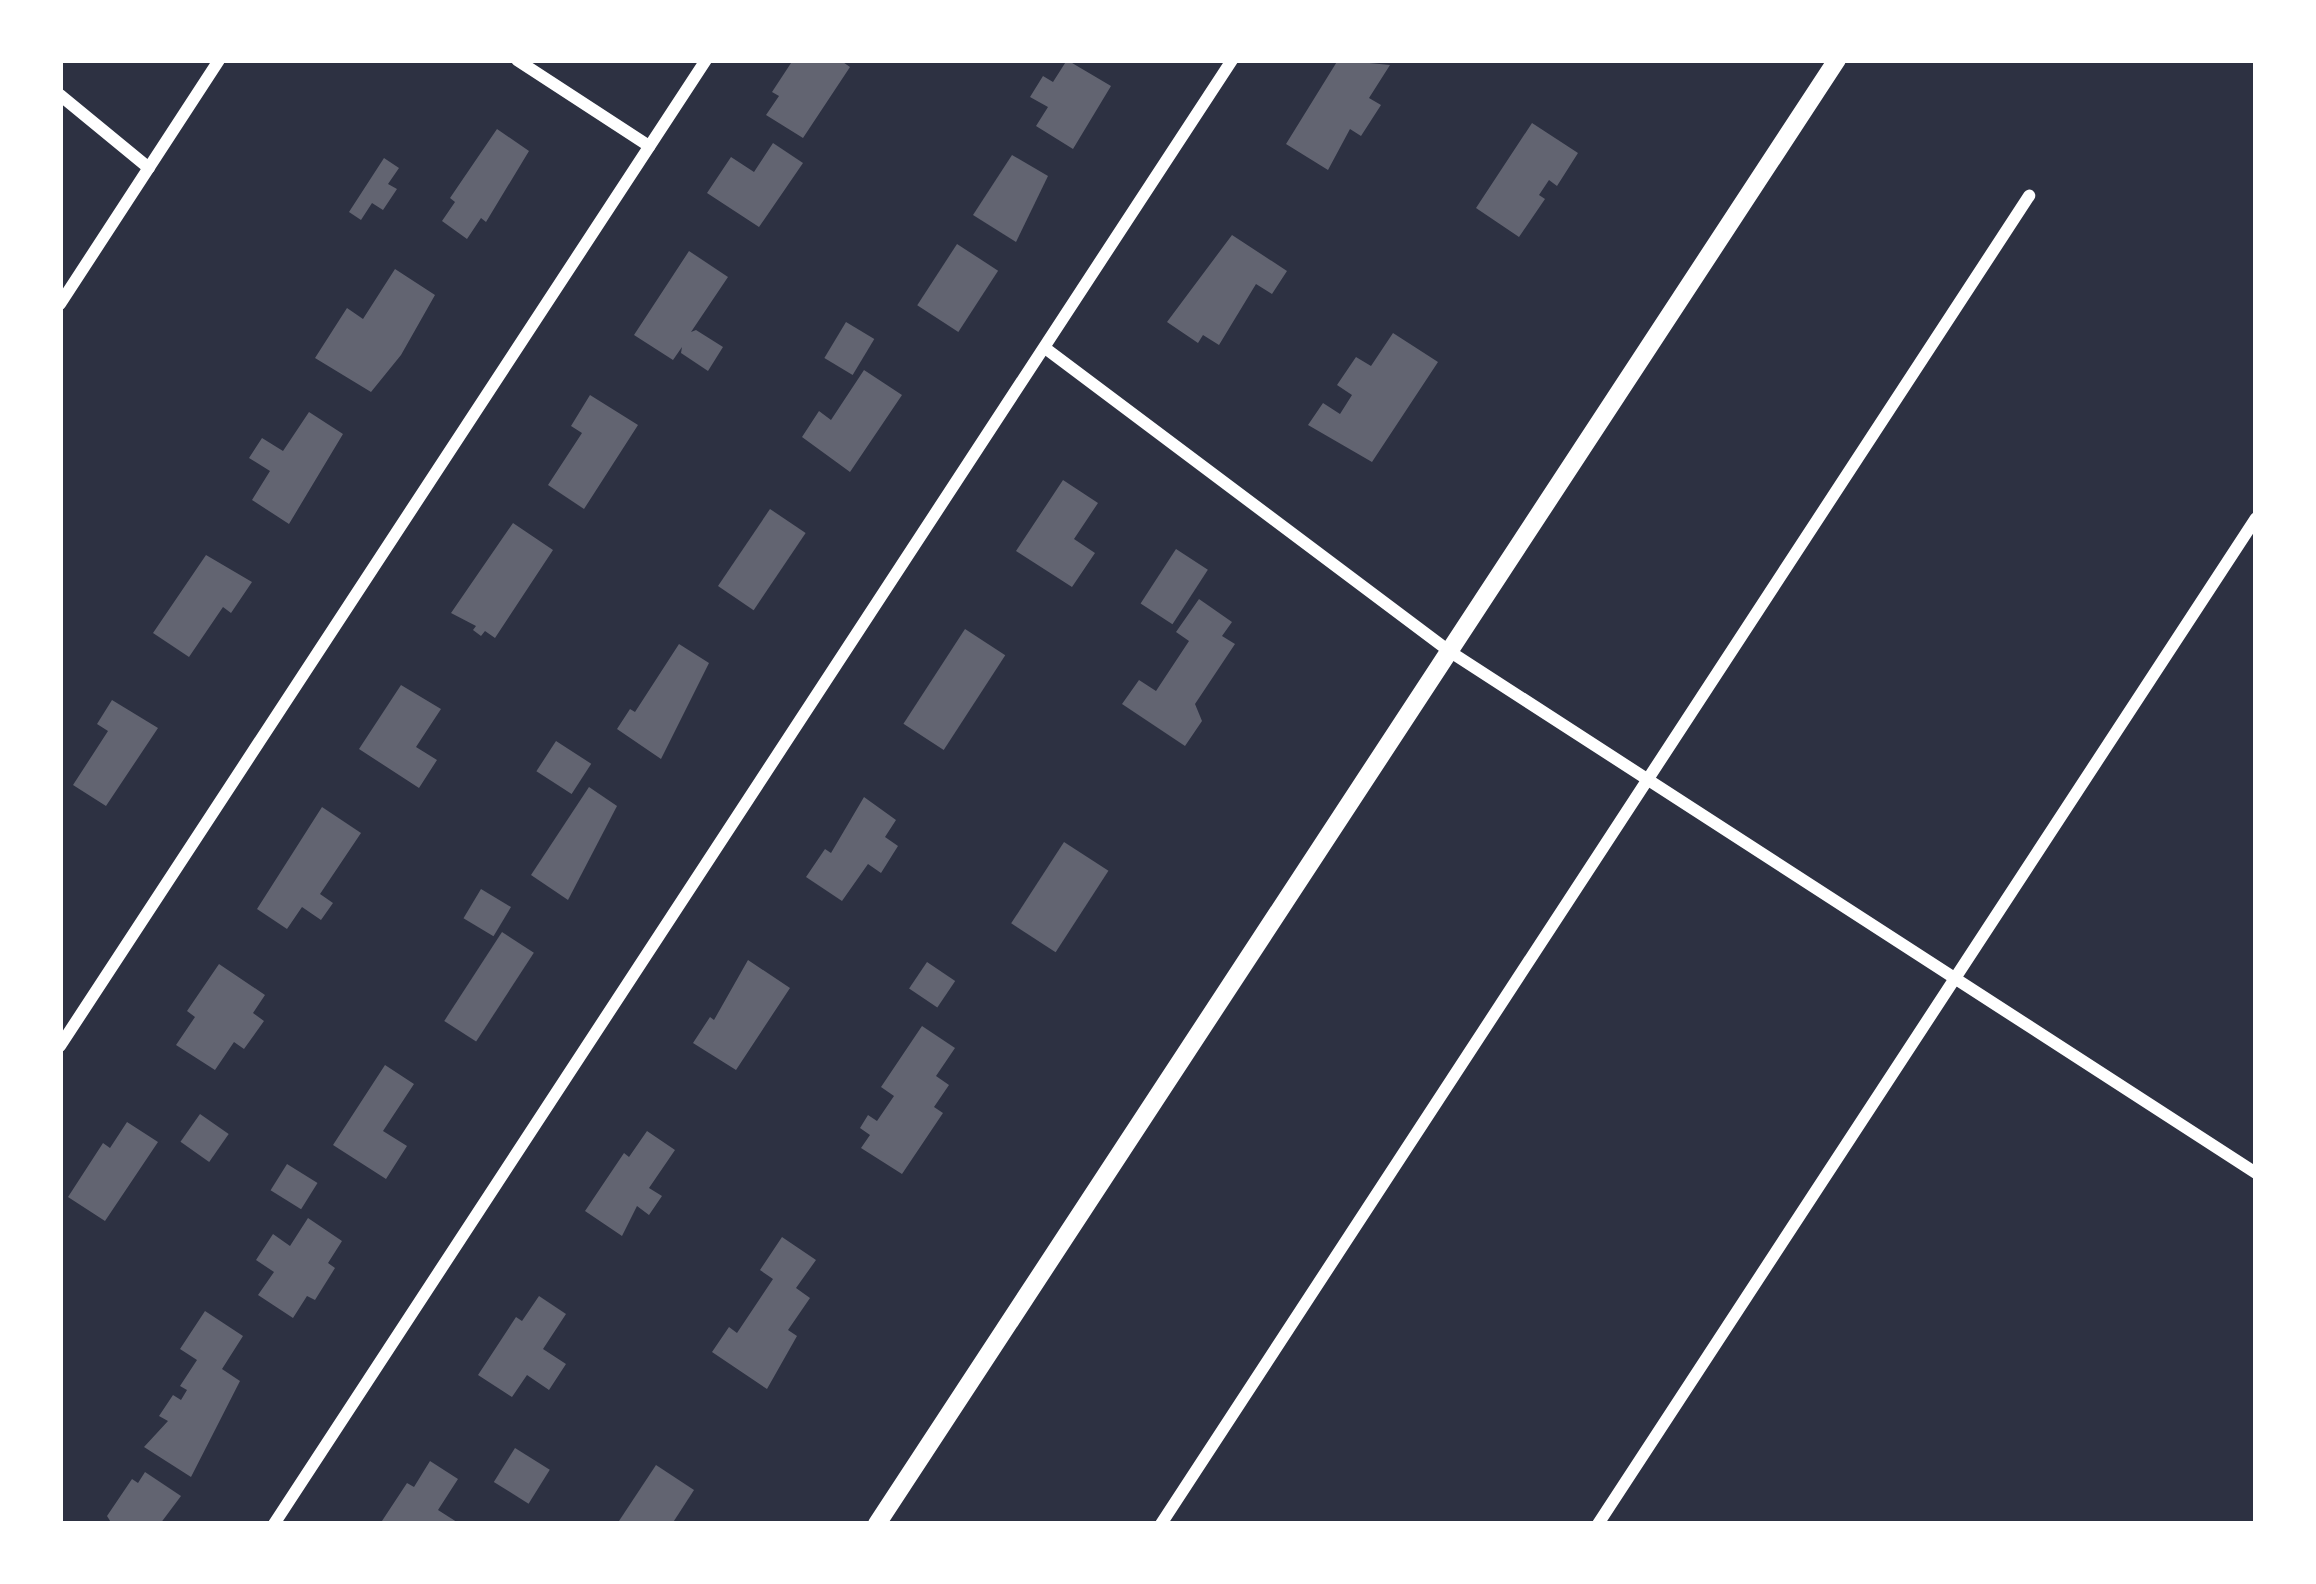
<!DOCTYPE html>
<style>
body{margin:0}
#map{position:relative;width:2316px;height:1584px;overflow:hidden;background:#2d3142;font-family:Commissioner,sans-serif}
div>[style]{position:absolute}
.building>*{inset:0;background:#626471;transform-origin:0 0}
.minor>*{height:12px;margin:-6px;padding:0 6px;transform-origin:6px;border-radius:6px;background:#fff}
.secondary>*{height:18px;margin:-9px;padding:0 9px;transform-origin:9px;border-radius:9px;background:#fff}
span{translate:-50% -50%;white-space:nowrap;text-align:center;line-height:1.15;-webkit-text-stroke:12px #fff;paint-order:stroke}
.frame{position:absolute;inset:0;border:63px solid #fff;pointer-events:none}
</style>
<div id="map">
<div class="building">
<div style="clip-path:polygon(793px 60px,840px 60px,850px 67px,803px 138px,766px 115px,779px 96px,772px 92px)"></div>
<div style="clip-path:polygon(1067px 60px,1111px 86px,1073px 149px,1036px 126px,1048px 107px,1030px 97px,1043px 76px,1053px 82px)"></div>
<div style="clip-path:polygon(1338px 60px,1390px 65px,1369px 98px,1381px 105px,1361px 136px,1350px 129px,1328px 170px,1286px 144px)"></div>
<div style="clip-path:polygon(1532px 123px,1578px 153px,1557px 186px,1549px 180px,1539px 195px,1545px 199px,1519px 237px,1476px 208px)"></div>
<div style="clip-path:polygon(497px 129px,529px 151px,486px 222px,481px 218px,467px 239px,442px 221px,455px 202px,450px 198px)"></div>
<div style="clip-path:polygon(773px 143px,803px 163px,759px 227px,707px 193px,731px 157px,754px 172px)"></div>
<div style="clip-path:polygon(1012px 155px,1048px 176px,1016px 242px,973px 215px)"></div>
<div style="clip-path:polygon(384px 158px,399px 168px,388px 184px,397px 189px,383px 210px,372px 203px,361px 220px,349px 212px)"></div>
<div style="clip-path:polygon(1232px 235px,1287px 271px,1272px 294px,1256px 284px,1219px 345px,1203px 335px,1198px 343px,1167px 322px)"></div>
<div style="left:957px;top:244px;width:49px;height:73px;rotate:33deg"></div>
<div style="clip-path:polygon(689px 251px,728px 277px,691px 332px,696px 330px,723px 347px,708px 371px,681px 353px,682px 347px,673px 360px,634px 335px)"></div>
<div style="clip-path:polygon(395px 269px,435px 295px,401px 355px,371px 392px,315px 358px,347px 308px,363px 319px)"></div>
<div style="left:846px;top:322px;width:33px;height:42px;rotate:31deg"></div>
<div style="clip-path:polygon(1393px 333px,1438px 362px,1372px 462px,1308px 425px,1323px 403px,1340px 414px,1352px 395px,1337px 385px,1356px 357px,1371px 366px)"></div>
<div style="clip-path:polygon(864px 370px,902px 395px,850px 472px,802px 437px,819px 411px,831px 420px)"></div>
<div style="clip-path:polygon(590px 395px,638px 425px,584px 509px,548px 485px,582px 433px,571px 426px)"></div>
<div style="clip-path:polygon(309px 412px,343px 434px,289px 524px,252px 500px,270px 471px,249px 458px,262px 438px,283px 451px)"></div>
<div style="clip-path:polygon(1063px 480px,1098px 503px,1074px 539px,1095px 553px,1072px 587px,1016px 551px)"></div>
<div style="left:770px;top:509px;width:43px;height:93px;rotate:34deg"></div>
<div style="clip-path:polygon(513px 523px,553px 550px,495px 638px,485px 631px,481px 636px,473px 630px,476px 626px,451px 613px)"></div>
<div style="left:1176px;top:549px;width:38px;height:65px;rotate:33deg"></div>
<div style="clip-path:polygon(206px 555px,252px 582px,231px 613px,223px 607px,189px 657px,153px 633px)"></div>
<div style="clip-path:polygon(1199px 599px,1232px 622px,1222px 636px,1235px 644px,1195px 704px,1202px 721px,1185px 746px,1122px 704px,1139px 680px,1156px 691px,1189px 641px,1176px 632px)"></div>
<div style="left:965px;top:629px;width:48px;height:113px;rotate:33deg"></div>
<div style="clip-path:polygon(679px 644px,709px 663px,661px 759px,617px 729px,630px 709px,635px 712px)"></div>
<div style="clip-path:polygon(401px 685px,441px 709px,416px 747px,437px 760px,419px 788px,359px 749px)"></div>
<div style="clip-path:polygon(112px 700px,158px 728px,106px 806px,73px 785px,108px 731px,97px 724px)"></div>
<div style="left:556px;top:741px;width:42px;height:36px;rotate:33deg"></div>
<div style="clip-path:polygon(589px 787px,617px 806px,568px 900px,531px 875px)"></div>
<div style="clip-path:polygon(864px 797px,896px 820px,885px 837px,898px 846px,881px 873px,868px 864px,842px 901px,806px 877px,825px 849px,831px 853px)"></div>
<div style="clip-path:polygon(322px 807px,361px 833px,320px 894px,333px 903px,321px 920px,302px 907px,287px 929px,257px 909px)"></div>
<div style="left:1064px;top:842px;width:53px;height:97px;rotate:33deg"></div>
<div style="left:481px;top:889px;width:35px;height:34px;rotate:31deg"></div>
<div style="left:502px;top:932px;width:38px;height:106px;rotate:33deg"></div>
<div style="clip-path:polygon(748px 960px,790px 988px,736px 1070px,693px 1043px,710px 1017px,714px 1020px)"></div>
<div style="left:927px;top:962px;width:34px;height:32px;rotate:34deg"></div>
<div style="clip-path:polygon(219px 964px,265px 995px,253px 1013px,264px 1021px,244px 1049px,234px 1042px,215px 1070px,176px 1045px,195px 1017px,187px 1011px)"></div>
<div style="clip-path:polygon(922px 1026px,955px 1048px,936px 1076px,949px 1085px,934px 1107px,943px 1113px,902px 1174px,861px 1148px,870px 1135px,860px 1128px,868px 1115px,877px 1121px,894px 1096px,881px 1087px)"></div>
<div style="clip-path:polygon(385px 1065px,414px 1084px,383px 1131px,407px 1146px,386px 1179px,333px 1145px)"></div>
<div style="left:200px;top:1114px;width:35px;height:34px;rotate:35deg"></div>
<div style="clip-path:polygon(127px 1122px,158px 1142px,105px 1221px,68px 1197px,103px 1143px,110px 1148px)"></div>
<div style="clip-path:polygon(647px 1131px,675px 1150px,649px 1188px,662px 1196px,649px 1215px,637px 1206px,622px 1236px,585px 1211px,624px 1153px,629px 1157px)"></div>
<div style="left:287px;top:1164px;width:36px;height:31px;rotate:32deg"></div>
<div style="clip-path:polygon(308px 1218px,342px 1241px,328px 1263px,335px 1268px,315px 1300px,307px 1296px,293px 1318px,258px 1295px,274px 1272px,256px 1260px,273px 1234px,290px 1246px)"></div>
<div style="clip-path:polygon(782px 1237px,816px 1260px,796px 1288px,810px 1298px,788px 1330px,797px 1336px,767px 1389px,712px 1352px,729px 1327px,737px 1333px,773px 1279px,760px 1270px)"></div>
<div style="clip-path:polygon(539px 1296px,566px 1314px,543px 1349px,566px 1364px,549px 1390px,527px 1375px,512px 1397px,478px 1375px,516px 1317px,522px 1321px)"></div>
<div style="clip-path:polygon(205px 1311px,243px 1336px,222px 1369px,240px 1381px,191px 1477px,144px 1447px,168px 1421px,159px 1416px,173px 1395px,181px 1400px,187px 1390px,180px 1386px,197px 1360px,180px 1349px)"></div>
<div style="left:515px;top:1448px;width:41px;height:40px;rotate:32deg"></div>
<div style="clip-path:polygon(430px 1461px,458px 1479px,438px 1510px,460px 1524px,380px 1524px,407px 1483px,414px 1487px)"></div>
<div style="clip-path:polygon(656px 1465px,694px 1490px,672px 1524px,617px 1524px)"></div>
<div style="clip-path:polygon(145px 1472px,181px 1496px,160px 1524px,112px 1524px,107px 1516px,132px 1479px,138px 1483px)"></div>
</div>
<div class="minor">
<div style="left:517px;top:60px;width:158px;rotate:33.1deg"></div>
<div style="left:60px;top:95px;width:115px;rotate:39.4deg"></div>
<div style="left:60px;top:304px;width:291px;rotate:-56.9deg"></div>
<div style="left:1045px;top:348px;width:505px;rotate:36.87deg"></div>
<div style="left:1449px;top:651px;width:961px;rotate:32.9deg"></div>
<div style="left:60px;top:1046px;width:1179px;rotate:-56.77deg"></div>
<div style="left:274px;top:1524px;width:1750px;rotate:-56.8deg"></div>
<div style="left:1161px;top:1524px;width:1587px;rotate:-56.83deg"></div>
<div style="left:1598px;top:1524px;width:1202px;rotate:-56.81deg"></div>
</div>
<div class="secondary">
<div style="left:877px;top:1524px;width:1751px;rotate:-56.75deg"></div>
</div>
<div class="frame"></div>
</div>
